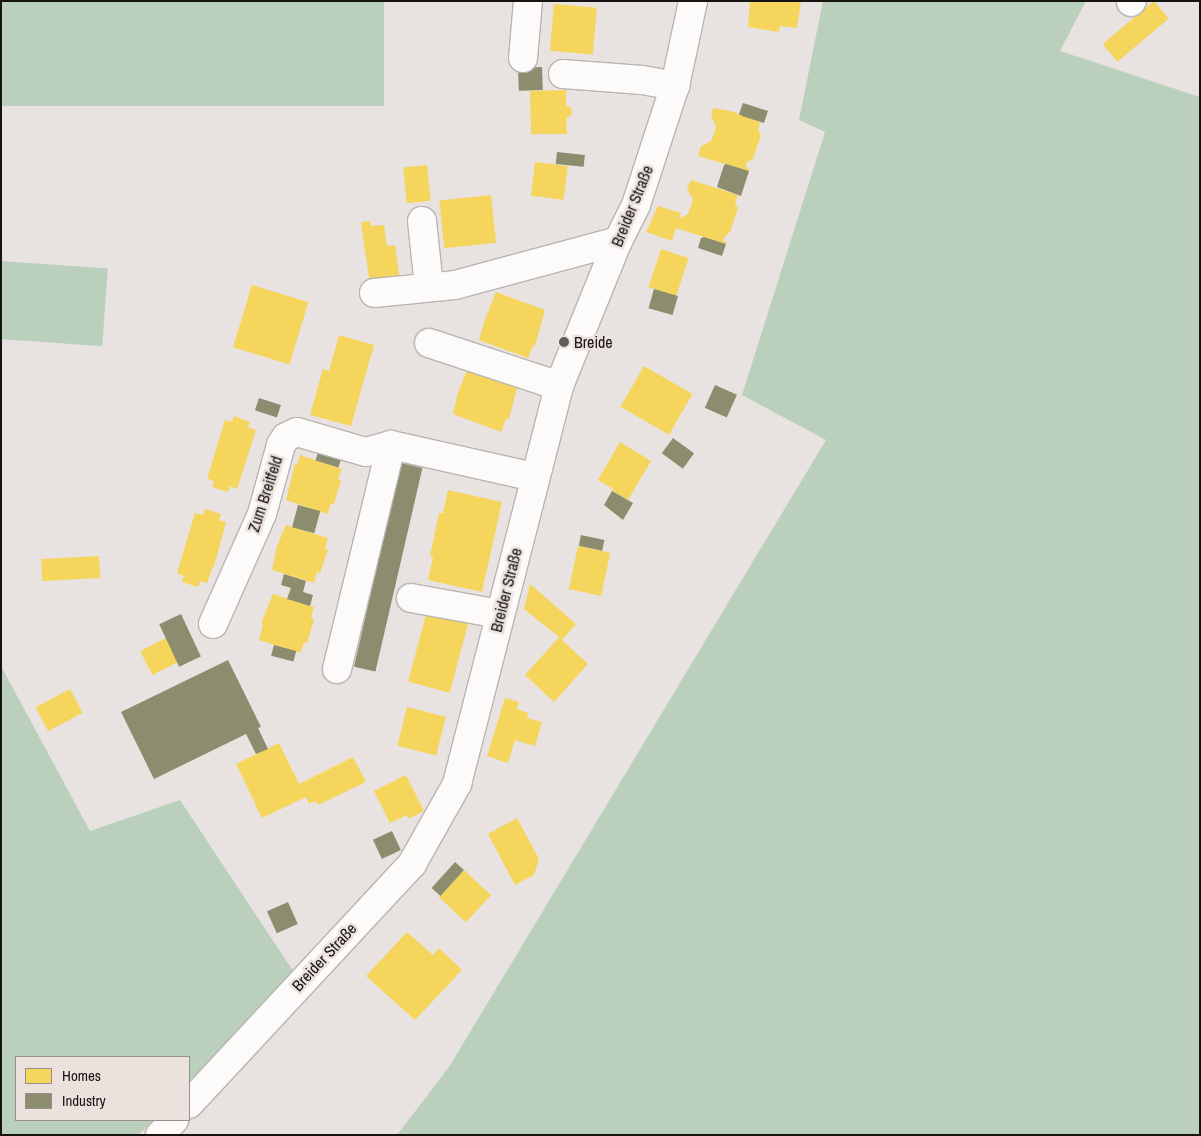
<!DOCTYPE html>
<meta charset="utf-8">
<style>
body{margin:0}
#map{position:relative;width:1201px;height:1136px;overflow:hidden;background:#e8e3e0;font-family:"Archivo Narrow",sans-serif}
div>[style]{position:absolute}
.green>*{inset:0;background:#bad0bd;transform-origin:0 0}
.homes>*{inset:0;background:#f6d55c;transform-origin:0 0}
.industry>*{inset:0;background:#8c8c6e;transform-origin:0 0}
.roads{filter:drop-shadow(1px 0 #b8b4b2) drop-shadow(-1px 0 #b8b4b2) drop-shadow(0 1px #b8b4b2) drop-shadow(0 -1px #b8b4b2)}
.minor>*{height:28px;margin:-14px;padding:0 14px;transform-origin:14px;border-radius:14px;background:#fcfbfa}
.dots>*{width:14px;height:14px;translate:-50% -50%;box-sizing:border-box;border:2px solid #ece2dd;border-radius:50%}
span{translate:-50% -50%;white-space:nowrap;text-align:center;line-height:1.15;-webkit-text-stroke:5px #ece2dd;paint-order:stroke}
.street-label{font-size:16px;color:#161311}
.poi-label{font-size:16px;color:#161311}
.left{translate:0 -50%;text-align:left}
.frame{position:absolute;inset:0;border:2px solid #161311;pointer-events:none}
.legend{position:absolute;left:15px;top:1056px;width:175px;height:65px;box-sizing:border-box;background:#ece2dd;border:1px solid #968f8b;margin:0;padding:6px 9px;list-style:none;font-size:15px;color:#161311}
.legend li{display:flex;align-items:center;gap:10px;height:25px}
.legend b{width:25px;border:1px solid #968f8b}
</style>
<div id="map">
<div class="green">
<div style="left:1px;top:1px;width:383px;height:105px"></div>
<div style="clip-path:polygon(823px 1px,1086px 1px,1060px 51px,1200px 97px,1200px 1135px,397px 1135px,449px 1067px,826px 440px,742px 395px,825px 132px,799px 120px)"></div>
<div style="left:1px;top:261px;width:107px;height:78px;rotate:4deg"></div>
<div style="clip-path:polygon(1px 666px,90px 831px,180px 800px,299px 980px,189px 1086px,189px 1057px,16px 1057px,16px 1120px,154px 1120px,138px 1135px,1px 1135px)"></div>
</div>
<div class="homes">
<div style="clip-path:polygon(750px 1px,801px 1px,797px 28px,780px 26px,779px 32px,748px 27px)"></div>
<div style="left:1154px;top:1px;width:23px;height:67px;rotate:50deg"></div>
<div style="left:554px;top:4px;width:43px;height:47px;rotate:5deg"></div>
<div style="clip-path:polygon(566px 90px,566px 105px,571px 108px,572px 114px,566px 119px,567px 134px,531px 134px,530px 91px)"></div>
<div style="clip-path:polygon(713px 108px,731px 111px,760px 122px,758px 130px,761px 135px,753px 159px,747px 162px,746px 168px,750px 169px,749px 171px,698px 156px,701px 146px,711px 141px,714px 134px,716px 126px,711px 116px)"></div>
<div style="left:535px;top:162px;width:33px;height:34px;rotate:7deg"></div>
<div style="left:427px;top:165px;width:36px;height:24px;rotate:84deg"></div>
<div style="clip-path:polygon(691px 180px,738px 195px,735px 204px,738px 208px,730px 232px,726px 235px,723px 241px,727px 242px,726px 244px,676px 228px,672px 241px,646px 232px,658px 206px,681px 213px,679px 219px,688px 214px,693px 199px,687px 189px)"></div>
<div style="left:491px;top:195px;width:48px;height:52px;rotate:84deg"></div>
<div style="clip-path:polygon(370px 221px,371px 226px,384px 225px,387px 246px,395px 245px,400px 281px,370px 285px,361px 222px)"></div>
<div style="left:661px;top:249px;width:29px;height:40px;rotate:18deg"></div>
<div style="left:252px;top:285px;width:59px;height:65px;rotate:17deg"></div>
<div style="clip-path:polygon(496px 292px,545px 310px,535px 346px,533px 345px,528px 358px,479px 340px,485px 319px)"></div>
<div style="clip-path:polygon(339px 335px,374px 345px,351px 426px,310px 415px,323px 369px,329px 371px)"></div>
<div style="clip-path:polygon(469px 366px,518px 384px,509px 419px,506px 419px,501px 432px,453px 414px,458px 392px)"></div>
<div style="left:644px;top:366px;width:56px;height:47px;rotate:30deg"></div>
<div style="clip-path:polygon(234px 416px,250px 422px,248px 427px,256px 430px,237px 489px,230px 486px,228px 492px,212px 487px,214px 481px,207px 479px,225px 420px,232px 422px)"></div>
<div style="clip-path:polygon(620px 442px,651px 461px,628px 500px,612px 491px,613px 489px,598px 480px)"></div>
<div style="clip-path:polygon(300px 455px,342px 469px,338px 478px,341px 481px,334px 504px,331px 504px,327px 514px,286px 500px,295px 464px,297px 465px)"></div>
<div style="clip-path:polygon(448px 490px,502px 502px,482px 592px,428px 580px,433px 557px,430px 556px,439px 513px,443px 513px)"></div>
<div style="clip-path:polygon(205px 509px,221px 514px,219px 520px,226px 522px,214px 567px,213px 566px,207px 583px,200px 581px,198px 587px,182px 582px,184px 576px,177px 573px,195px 513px,203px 515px)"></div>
<div style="clip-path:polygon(286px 525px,328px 538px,325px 548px,328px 550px,320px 573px,317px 572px,314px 583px,272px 570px,277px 546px)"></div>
<div style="left:578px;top:546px;width:33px;height:44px;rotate:12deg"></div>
<div style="left:99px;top:556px;width:22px;height:58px;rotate:87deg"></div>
<div style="clip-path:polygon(530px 584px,576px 624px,562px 640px,588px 664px,554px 702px,525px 675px,559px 637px,524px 609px)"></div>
<div style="clip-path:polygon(273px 594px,314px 607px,311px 618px,314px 620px,307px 643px,304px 643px,300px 653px,259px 640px,263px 625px,261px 624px)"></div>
<div style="left:427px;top:611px;width:43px;height:73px;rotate:15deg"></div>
<div style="left:166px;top:638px;width:27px;height:29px;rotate:63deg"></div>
<div style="left:70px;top:689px;width:27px;height:39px;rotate:62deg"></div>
<div style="clip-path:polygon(505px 698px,519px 702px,517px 709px,528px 713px,527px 718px,542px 722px,535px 746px,515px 740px,508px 763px,487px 756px)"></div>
<div style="left:407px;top:707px;width:40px;height:40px;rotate:14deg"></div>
<div style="clip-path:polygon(279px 743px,299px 784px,353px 757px,366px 782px,318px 805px,316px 801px,309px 804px,306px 797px,262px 818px,236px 764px)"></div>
<div style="clip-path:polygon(406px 775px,424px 811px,408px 819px,407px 815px,390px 823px,374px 791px)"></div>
<div style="clip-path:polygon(517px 818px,539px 859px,534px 875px,515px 885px,488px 834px)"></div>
<div style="left:464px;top:870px;width:37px;height:37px;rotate:43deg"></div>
<div style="clip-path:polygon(407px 932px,433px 955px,439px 948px,462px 970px,415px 1020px,366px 976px)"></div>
</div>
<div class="industry">
<div style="left:542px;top:67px;width:23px;height:24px;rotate:88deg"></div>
<div style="clip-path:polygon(743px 103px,768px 111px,764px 123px,742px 116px,739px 114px)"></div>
<div style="left:557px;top:152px;width:28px;height:12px;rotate:6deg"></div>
<div style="clip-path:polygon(726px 164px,749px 171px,741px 196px,717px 187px,724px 165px)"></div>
<div style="clip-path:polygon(704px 237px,726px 244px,722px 256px,698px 248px,701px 238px)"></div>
<div style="left:654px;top:289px;width:25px;height:20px;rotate:16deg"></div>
<div style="left:715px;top:385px;width:24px;height:25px;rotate:24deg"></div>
<div style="left:259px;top:398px;width:23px;height:13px;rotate:18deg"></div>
<div style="left:673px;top:438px;width:26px;height:19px;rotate:36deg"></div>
<div style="left:319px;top:449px;width:24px;height:12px;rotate:17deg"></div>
<div style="left:401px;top:463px;width:22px;height:209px;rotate:13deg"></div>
<div style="clip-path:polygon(612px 491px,633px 503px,623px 520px,604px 505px)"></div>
<div style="left:298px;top:505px;width:23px;height:23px;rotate:15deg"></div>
<div style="left:581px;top:535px;width:24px;height:11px;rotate:12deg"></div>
<div style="clip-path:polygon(284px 574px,306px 581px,303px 592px,313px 595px,310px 606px,287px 599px,291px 588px,281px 585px)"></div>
<div style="left:181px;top:614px;width:47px;height:24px;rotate:65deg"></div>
<div style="left:274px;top:645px;width:23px;height:11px;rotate:15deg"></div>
<div style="clip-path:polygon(228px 660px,261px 727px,258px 728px,268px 749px,256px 754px,246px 734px,154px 779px,121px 712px)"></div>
<div style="left:392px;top:831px;width:21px;height:21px;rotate:65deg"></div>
<div style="left:455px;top:862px;width:12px;height:35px;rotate:42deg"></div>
<div style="left:288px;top:902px;width:24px;height:23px;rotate:66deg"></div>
</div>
<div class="roads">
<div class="minor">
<div style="left:1131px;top:2px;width:1px;rotate:-45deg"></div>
<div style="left:523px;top:58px;width:57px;rotate:-85deg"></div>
<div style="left:563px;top:74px;width:79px;rotate:4.3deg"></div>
<div style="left:642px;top:80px;width:34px;rotate:10deg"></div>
<div style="left:422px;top:221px;width:65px;rotate:83.9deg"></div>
<div style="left:374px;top:293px;width:81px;rotate:-5.6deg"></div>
<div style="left:455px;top:285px;width:169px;rotate:-15.1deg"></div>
<div style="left:429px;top:343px;width:137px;rotate:18.3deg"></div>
<div style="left:411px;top:598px;width:90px;rotate:10.2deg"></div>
<div style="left:213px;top:624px;width:120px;rotate:-66deg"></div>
<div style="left:262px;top:514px;width:72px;rotate:-74.6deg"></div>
<div style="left:281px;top:445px;width:9px;rotate:-58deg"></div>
<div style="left:286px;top:437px;width:12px;rotate:-24deg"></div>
<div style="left:297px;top:432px;width:72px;rotate:16.2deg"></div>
<div style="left:366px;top:452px;width:26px;rotate:-16deg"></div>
<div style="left:391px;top:445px;width:147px;rotate:12.6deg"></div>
<div style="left:337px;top:669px;width:230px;rotate:-76.4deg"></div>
<div style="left:189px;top:1104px;width:328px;rotate:-47.1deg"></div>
<div style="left:412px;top:864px;width:92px;rotate:-60.6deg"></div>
<div style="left:457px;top:784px;width:411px;rotate:-75.6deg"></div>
<div style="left:559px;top:386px;width:157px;rotate:-67.9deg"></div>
<div style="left:618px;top:241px;width:40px;rotate:-63.4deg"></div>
<div style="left:636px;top:205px;width:125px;rotate:-71.9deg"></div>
<div style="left:675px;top:86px;width:87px;rotate:-78deg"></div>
<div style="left:160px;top:1135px;width:21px;rotate:-47deg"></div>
</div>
</div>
<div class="dots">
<div style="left:564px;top:342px;background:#605c59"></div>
</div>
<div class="street-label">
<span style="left:632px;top:206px;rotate:-68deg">Breider Straße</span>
<span style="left:265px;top:494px;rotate:-72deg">Zum Breitfeld</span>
<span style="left:506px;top:590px;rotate:-76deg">Breider Straße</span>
<span style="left:324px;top:957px;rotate:-47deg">Breider Straße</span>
</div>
<div class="poi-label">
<span class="left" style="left:574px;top:342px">Breide</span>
</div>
<div class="frame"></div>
<ul class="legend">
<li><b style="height:14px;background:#f6d55c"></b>Homes</li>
<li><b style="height:14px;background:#8c8c6e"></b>Industry</li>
</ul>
</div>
